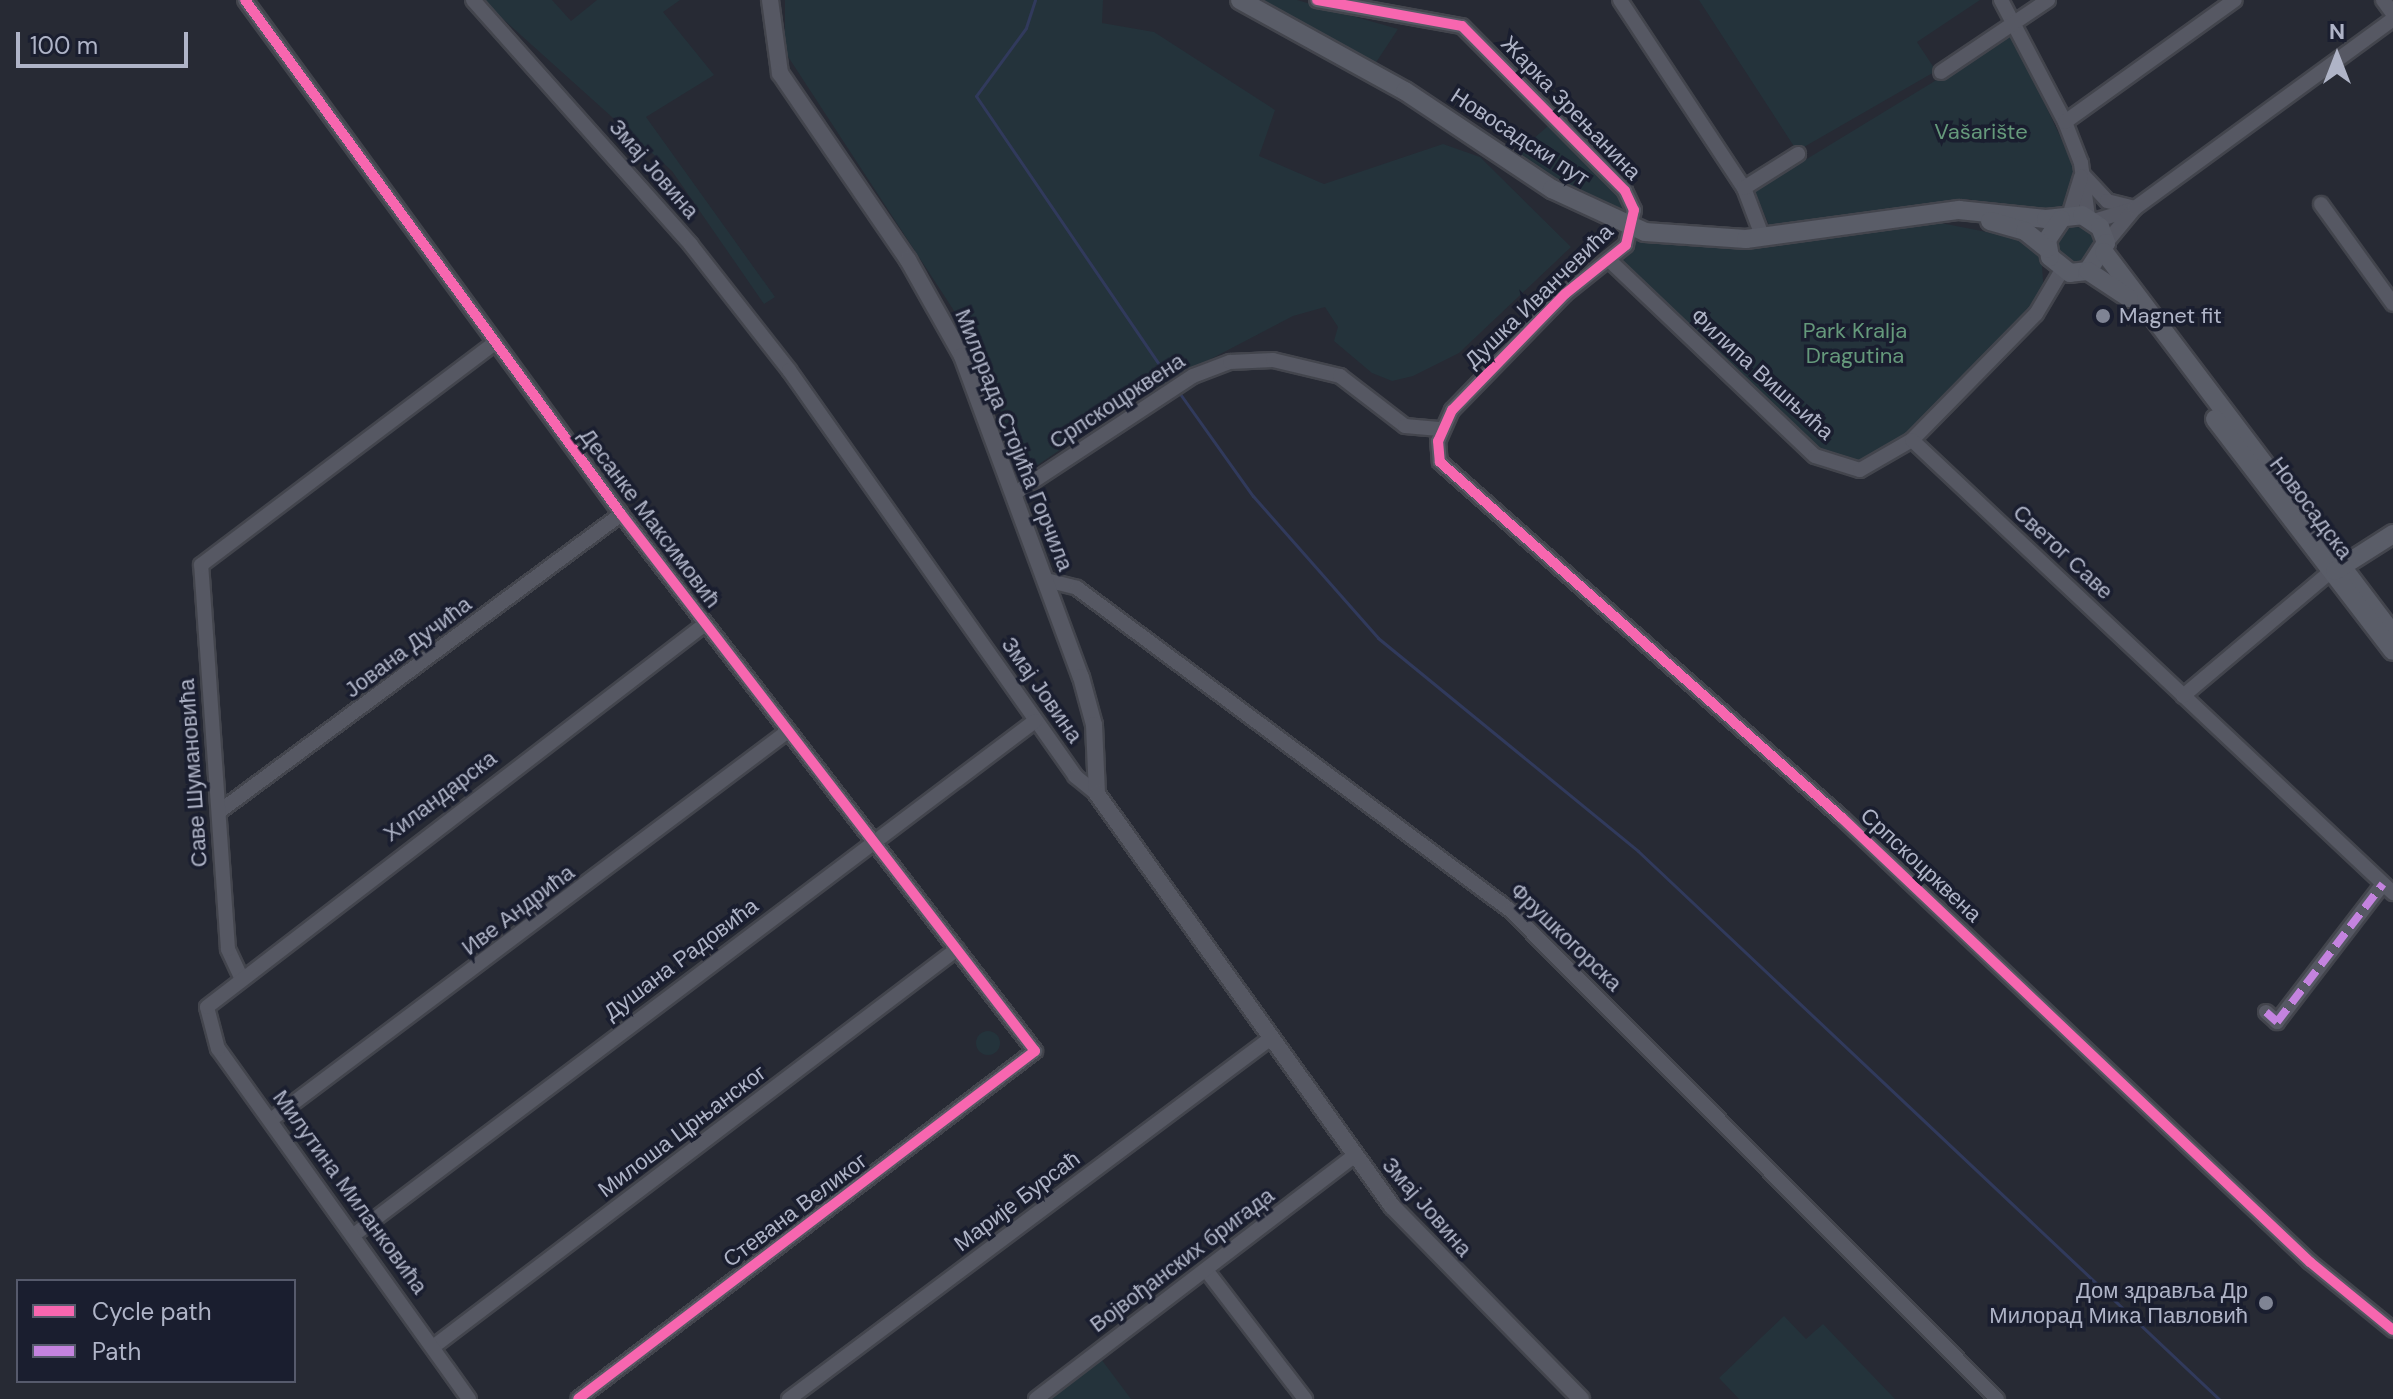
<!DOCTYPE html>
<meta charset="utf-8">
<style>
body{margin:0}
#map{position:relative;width:2393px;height:1399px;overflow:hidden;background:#272a34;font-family:"DM Sans",sans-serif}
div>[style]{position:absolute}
.green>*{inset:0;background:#24333b}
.round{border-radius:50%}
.stream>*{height:3px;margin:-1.5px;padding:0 1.5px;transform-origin:1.5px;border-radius:1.5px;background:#313a5c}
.roads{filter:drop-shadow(2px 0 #43454d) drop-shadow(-2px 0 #43454d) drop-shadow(0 2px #43454d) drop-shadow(0 -2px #43454d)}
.minor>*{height:14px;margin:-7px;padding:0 7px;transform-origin:7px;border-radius:7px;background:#565863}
.tertiary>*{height:16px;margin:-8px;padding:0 8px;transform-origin:8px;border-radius:8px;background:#565863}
.secondary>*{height:18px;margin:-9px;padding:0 9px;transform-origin:9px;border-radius:9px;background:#5a5d68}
.quiet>*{height:8px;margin-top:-4px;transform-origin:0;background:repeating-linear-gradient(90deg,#c483df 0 16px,transparent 0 24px)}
.cycleway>*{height:10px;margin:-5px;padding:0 5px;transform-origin:5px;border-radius:5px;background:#f766af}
.dots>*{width:22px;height:22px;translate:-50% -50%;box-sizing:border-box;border:4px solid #1a1e2f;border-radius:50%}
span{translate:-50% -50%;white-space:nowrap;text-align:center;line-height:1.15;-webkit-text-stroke:7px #1a1e2f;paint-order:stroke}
.street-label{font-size:22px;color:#afb4c7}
.park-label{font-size:22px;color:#65997b}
.poi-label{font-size:22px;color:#afb4c7}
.left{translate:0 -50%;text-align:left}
.right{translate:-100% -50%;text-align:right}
.legend{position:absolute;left:16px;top:1279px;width:280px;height:104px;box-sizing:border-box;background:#1a1e2f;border:2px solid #565a6c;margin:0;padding:10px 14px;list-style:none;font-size:24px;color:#afb4c7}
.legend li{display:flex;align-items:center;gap:16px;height:40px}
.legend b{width:40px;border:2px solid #565a6c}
.north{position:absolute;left:2297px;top:16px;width:80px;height:80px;-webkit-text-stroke:6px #1a1e2f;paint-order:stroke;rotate:0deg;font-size:22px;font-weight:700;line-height:32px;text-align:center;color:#afb4c7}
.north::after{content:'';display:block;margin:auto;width:28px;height:36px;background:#afb4c7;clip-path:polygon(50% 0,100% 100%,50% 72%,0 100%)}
.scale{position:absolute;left:16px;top:32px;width:172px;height:36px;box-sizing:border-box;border:4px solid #afb4c7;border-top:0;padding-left:10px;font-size:24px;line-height:28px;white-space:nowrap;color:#afb4c7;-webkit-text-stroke:6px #1a1e2f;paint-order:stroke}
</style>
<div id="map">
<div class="green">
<div style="clip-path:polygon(482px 0,552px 0,571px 21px,597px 0,680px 0,663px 12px,714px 75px,646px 117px,775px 297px,764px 304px,672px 171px)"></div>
<div style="clip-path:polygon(785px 0,1103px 0,1102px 23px,1154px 32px,1275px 110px,1259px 156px,1324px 184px,1443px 144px,1480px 157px,1571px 247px,1459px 353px,1413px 376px,1392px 381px,1372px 373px,1334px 341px,1338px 327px,1325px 307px,1293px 316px,1136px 398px,1026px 473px,964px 326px,785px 52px)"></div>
<div style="clip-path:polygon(1256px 0,1297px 0,1398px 29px,1373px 67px)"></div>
<div style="clip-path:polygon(1699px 0,1980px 0,1917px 42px,1936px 71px,1797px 151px)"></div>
<div style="clip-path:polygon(2012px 34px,2074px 166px,2069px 203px,2046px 211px,1966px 199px,1769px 225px,1754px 191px)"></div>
<div style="clip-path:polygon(1549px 125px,1613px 188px,1627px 205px,1626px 219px,1514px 156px)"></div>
<div style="clip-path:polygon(1941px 223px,2022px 239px,2041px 254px,2044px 292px,2036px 314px,1912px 440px,1871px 467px,1815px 456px,1609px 260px,1634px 229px,1696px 245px)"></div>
<div class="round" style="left:2058px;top:227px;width:36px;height:36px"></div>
<div class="round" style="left:976px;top:1031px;width:24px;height:24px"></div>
<div style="clip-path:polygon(1784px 1316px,1806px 1339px,1823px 1324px,1895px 1399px,1739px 1399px,1719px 1378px)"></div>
<div style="clip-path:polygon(1101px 1359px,1131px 1399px,1047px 1399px)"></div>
</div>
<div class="stream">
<div style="left:1035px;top:0;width:29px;rotate:108deg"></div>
<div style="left:1026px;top:28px;width:84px;rotate:126.3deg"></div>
<div style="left:976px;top:96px;width:350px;rotate:55.7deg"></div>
<div style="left:1178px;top:391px;width:129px;rotate:54.5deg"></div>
<div style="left:1253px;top:496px;width:189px;rotate:48.6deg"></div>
<div style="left:1378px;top:638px;width:336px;rotate:39.3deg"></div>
<div style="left:1638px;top:851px;width:799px;rotate:43.33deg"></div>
</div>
<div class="roads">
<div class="minor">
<div style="left:245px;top:0;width:637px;rotate:53.81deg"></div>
<div style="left:621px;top:514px;width:678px;rotate:52.37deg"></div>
<div style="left:1035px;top:1051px;width:574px;rotate:142.71deg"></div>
<div style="left:473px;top:0;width:328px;rotate:48.3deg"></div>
<div style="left:691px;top:245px;width:159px;rotate:51.9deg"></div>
<div style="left:789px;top:370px;width:497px;rotate:54.8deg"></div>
<div style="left:1075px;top:776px;width:28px;rotate:39deg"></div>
<div style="left:1317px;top:0;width:147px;rotate:10.2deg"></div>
<div style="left:1462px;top:26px;width:232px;rotate:45.3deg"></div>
<div style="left:1625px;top:191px;width:21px;rotate:65deg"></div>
<div style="left:1634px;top:210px;width:36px;rotate:103deg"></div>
<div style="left:1626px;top:245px;width:78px;rotate:141.2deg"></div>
<div style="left:1565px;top:294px;width:162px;rotate:134.2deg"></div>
<div style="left:1452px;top:410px;width:34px;rotate:114deg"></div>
<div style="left:1438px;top:441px;width:21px;rotate:85deg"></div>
<div style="left:1440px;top:462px;width:536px;rotate:41.52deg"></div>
<div style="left:1841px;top:817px;width:647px;rotate:43.5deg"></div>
<div style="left:2310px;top:1262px;width:107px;rotate:39.3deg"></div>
<div style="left:1620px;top:0;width:225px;rotate:56.6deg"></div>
<div style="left:1744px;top:188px;width:53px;rotate:69.2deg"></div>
<div style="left:2001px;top:0;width:138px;rotate:62.3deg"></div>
<div style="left:2065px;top:122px;width:44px;rotate:68.7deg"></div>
<div style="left:2081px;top:163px;width:54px;rotate:82.6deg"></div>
<div style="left:2383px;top:0;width:17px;rotate:54deg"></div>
<div style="left:1941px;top:72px;width:129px;rotate:-33.9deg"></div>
<div style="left:2065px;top:122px;width:209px;rotate:-35.7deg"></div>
<div style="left:2084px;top:176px;width:34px;rotate:47deg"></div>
<div style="left:2107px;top:201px;width:29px;rotate:14deg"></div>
<div style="left:1744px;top:188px;width:64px;rotate:-32.2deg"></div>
<div style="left:2321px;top:204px;width:123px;rotate:54.2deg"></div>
<div style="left:2069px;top:216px;width:41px;rotate:-72.9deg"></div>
<div style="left:2094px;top:221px;width:38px;rotate:-17deg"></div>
<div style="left:2106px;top:243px;width:45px;rotate:-50.4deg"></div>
<div style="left:2135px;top:208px;width:320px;rotate:-36.2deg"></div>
<div style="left:1609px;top:260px;width:284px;rotate:43.6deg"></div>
<div style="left:1815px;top:456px;width:47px;rotate:17.3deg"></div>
<div style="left:1860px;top:470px;width:60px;rotate:-30deg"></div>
<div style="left:1912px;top:440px;width:177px;rotate:-45.5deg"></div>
<div style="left:2036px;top:314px;width:51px;rotate:-59.4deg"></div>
<div style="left:1912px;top:440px;width:661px;rotate:43.28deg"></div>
<div style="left:1014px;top:494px;width:214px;rotate:-33.4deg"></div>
<div style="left:1193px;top:376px;width:40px;rotate:-21deg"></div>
<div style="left:1230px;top:362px;width:43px;rotate:-2.7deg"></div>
<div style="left:1273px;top:360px;width:69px;rotate:13.4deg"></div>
<div style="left:1340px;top:376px;width:82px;rotate:37.6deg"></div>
<div style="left:1405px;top:426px;width:37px;rotate:5deg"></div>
<div style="left:1046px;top:580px;width:32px;rotate:14deg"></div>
<div style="left:1077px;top:588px;width:540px;rotate:36.64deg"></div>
<div style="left:1510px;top:910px;width:690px;rotate:45.12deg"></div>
<div style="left:2183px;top:696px;width:191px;rotate:-40.1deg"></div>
<div style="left:220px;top:811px;width:499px;rotate:-36.5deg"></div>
<div style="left:240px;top:975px;width:29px;rotate:-115deg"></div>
<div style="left:228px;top:949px;width:385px;rotate:-94deg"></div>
<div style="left:201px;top:565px;width:368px;rotate:-37.1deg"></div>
<div style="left:2266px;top:1012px;width:15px;rotate:42deg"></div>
<div style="left:2277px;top:1022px;width:174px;rotate:-52.5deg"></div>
<div style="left:272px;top:1119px;width:646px;rotate:-36.94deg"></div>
<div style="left:355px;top:1234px;width:852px;rotate:-37.03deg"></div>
<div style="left:1206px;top:1270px;width:163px;rotate:52.5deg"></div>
<div style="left:433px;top:1347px;width:658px;rotate:-37.22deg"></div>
<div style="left:469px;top:1399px;width:431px;rotate:-125.6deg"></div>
<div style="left:218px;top:1049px;width:43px;rotate:-104.7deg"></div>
<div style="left:207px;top:1007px;width:628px;rotate:-37.56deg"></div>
<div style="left:789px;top:1399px;width:602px;rotate:-36.83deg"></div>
<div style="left:1036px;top:1399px;width:402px;rotate:-37.4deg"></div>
</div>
<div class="tertiary">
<div style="left:770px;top:0;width:74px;rotate:82.2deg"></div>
<div style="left:780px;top:73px;width:227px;rotate:55.6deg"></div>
<div style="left:908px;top:260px;width:110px;rotate:60.6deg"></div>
<div style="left:962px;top:356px;width:342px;rotate:69.7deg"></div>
<div style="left:1081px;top:677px;width:50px;rotate:74.8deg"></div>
<div style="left:1094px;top:725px;width:69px;rotate:87.5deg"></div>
<div style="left:1097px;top:794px;width:507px;rotate:54.4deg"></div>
<div style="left:1392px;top:1206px;width:270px;rotate:45.6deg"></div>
</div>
<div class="secondary">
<div style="left:1240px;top:0;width:188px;rotate:28.9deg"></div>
<div style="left:1405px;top:91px;width:177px;rotate:33.7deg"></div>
<div style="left:1552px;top:189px;width:102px;rotate:24.8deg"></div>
<div style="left:1645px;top:232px;width:101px;rotate:4deg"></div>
<div style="left:1746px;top:239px;width:215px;rotate:-7.8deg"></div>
<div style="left:1959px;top:210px;width:87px;rotate:5.9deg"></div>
<div style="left:2046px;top:219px;width:36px;rotate:-6deg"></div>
<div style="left:2082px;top:215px;width:22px;rotate:34deg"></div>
<div style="left:2100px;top:227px;width:17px;rotate:69deg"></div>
<div style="left:2106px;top:243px;width:33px;rotate:123deg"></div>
<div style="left:2088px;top:271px;width:18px;rotate:174deg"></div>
<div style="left:2070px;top:273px;width:26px;rotate:-141deg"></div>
<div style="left:2050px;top:257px;width:17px;rotate:-100deg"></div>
<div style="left:2047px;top:240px;width:25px;rotate:-56deg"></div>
<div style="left:1990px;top:221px;width:36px;rotate:16deg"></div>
<div style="left:2025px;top:231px;width:28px;rotate:39deg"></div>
<div style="left:2104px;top:252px;width:479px;rotate:52.9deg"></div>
<div style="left:2088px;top:271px;width:49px;rotate:33.4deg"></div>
<div style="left:2215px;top:419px;width:292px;rotate:52.5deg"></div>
<div style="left:2335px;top:571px;width:69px;rotate:-32.5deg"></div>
</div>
</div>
<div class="quiet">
<div style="left:2266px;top:1012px;width:15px;rotate:42deg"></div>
<div style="left:2277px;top:1022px;width:174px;rotate:-52.5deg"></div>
</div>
<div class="cycleway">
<div style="left:245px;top:0;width:637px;rotate:53.81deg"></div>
<div style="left:621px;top:514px;width:678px;rotate:52.37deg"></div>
<div style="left:1035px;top:1051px;width:574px;rotate:142.71deg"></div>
<div style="left:1317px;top:0;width:147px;rotate:10.2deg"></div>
<div style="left:1462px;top:26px;width:232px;rotate:45.3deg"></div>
<div style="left:1625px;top:191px;width:21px;rotate:65deg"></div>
<div style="left:1634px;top:210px;width:36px;rotate:103deg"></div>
<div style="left:1626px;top:245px;width:78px;rotate:141.2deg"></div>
<div style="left:1565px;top:294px;width:162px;rotate:134.2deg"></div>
<div style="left:1452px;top:410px;width:34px;rotate:114deg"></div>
<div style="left:1438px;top:441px;width:21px;rotate:85deg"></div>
<div style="left:1440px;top:462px;width:536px;rotate:41.52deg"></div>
<div style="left:1841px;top:817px;width:647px;rotate:43.5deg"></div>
<div style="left:2310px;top:1262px;width:107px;rotate:39.3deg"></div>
</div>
<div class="dots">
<div style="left:2103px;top:316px;background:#7f8494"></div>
<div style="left:2266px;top:1303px;background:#7f8494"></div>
</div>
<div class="street-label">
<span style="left:1571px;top:108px;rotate:46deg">Жарка Зрењанина</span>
<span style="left:1520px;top:137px;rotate:33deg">Новосадски пут</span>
<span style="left:654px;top:169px;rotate:49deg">Змај Јовина</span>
<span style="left:1539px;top:296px;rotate:-44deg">Душка Иванчевића</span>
<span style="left:1762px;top:374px;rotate:42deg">Филипа Вишњића</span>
<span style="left:1117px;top:401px;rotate:-33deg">Српскоцрквена</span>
<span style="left:1014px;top:440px;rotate:68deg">Милорада Стојића Горчила</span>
<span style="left:2311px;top:508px;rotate:53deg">Новосадска</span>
<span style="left:650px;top:518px;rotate:53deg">Десанке Максимовић</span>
<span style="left:2063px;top:552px;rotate:43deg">Светог Саве</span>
<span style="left:408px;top:647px;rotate:-37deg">Јована Дучића</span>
<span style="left:1042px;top:690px;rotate:55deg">Змај Јовина</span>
<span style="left:193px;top:773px;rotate:-94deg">Саве Шумановића</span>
<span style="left:440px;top:796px;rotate:-37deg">Хиландарска</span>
<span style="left:1921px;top:865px;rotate:43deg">Српскоцрквена</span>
<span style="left:518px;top:910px;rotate:-37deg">Иве Андрића</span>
<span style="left:1566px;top:937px;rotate:44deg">Фрушкогорска</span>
<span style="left:681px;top:959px;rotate:-37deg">Душана Радовића</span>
<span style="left:682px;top:1131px;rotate:-37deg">Милоша Црњанског</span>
<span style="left:350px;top:1192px;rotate:54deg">Милутина Миланковића</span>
<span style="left:1017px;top:1201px;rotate:-37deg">Марије Бурсаћ</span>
<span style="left:1427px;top:1207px;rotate:49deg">Змај Јовина</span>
<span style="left:795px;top:1210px;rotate:-37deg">Стевана Великог</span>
<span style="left:1182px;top:1260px;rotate:-37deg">Војвођанских бригада</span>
</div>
<div class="park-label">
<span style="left:1981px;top:132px">Vašarište</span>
<span style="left:1855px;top:343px">Park Kralja<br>Dragutina</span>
</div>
<div class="poi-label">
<span class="left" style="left:2119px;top:316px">Magnet fit</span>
<span class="right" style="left:2248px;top:1303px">Дом здравља Др<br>Милорад Мика Павловић</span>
</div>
<ul class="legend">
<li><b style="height:10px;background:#f766af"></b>Cycle path</li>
<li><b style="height:10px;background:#c483df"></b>Path</li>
</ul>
<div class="north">N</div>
<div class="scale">100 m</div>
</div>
